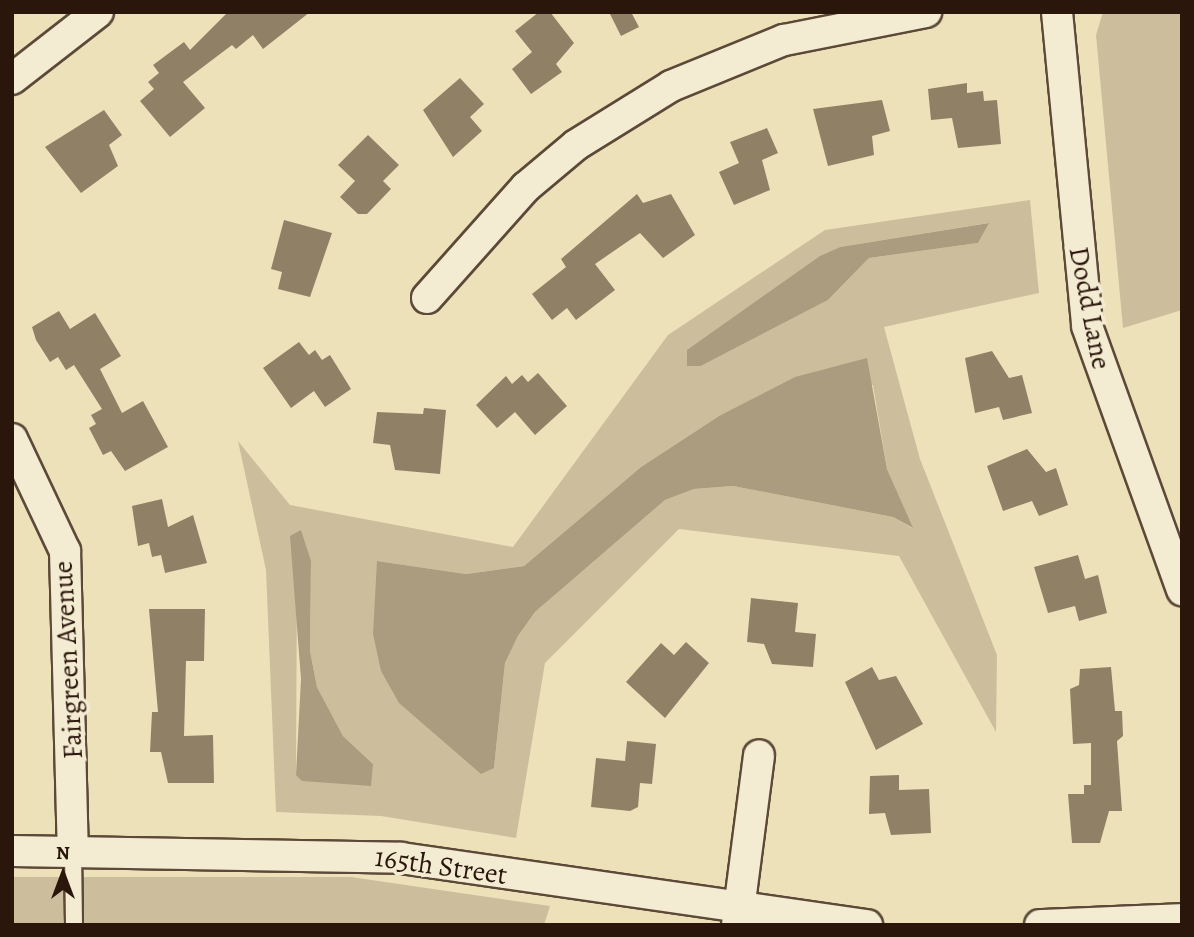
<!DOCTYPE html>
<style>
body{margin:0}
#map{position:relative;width:1194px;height:937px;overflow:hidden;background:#ede1ba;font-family:Alegreya,serif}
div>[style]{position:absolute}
.green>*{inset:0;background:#ccbe9c}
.water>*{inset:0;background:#ab9c7f}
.building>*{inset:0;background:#908066}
.roads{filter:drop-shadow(2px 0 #5c4938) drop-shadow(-2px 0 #5c4938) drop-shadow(0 2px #5c4938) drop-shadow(0 -2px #5c4938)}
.lane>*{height:16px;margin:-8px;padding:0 8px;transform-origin:8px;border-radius:8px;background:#f3ecd2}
.street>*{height:30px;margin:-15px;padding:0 15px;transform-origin:15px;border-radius:15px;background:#f3ecd2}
span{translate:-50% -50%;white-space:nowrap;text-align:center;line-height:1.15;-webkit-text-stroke:7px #f3ecd2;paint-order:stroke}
.street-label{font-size:28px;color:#2b160c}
.frame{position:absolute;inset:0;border:14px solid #2b160c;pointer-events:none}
.north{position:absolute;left:28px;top:839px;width:70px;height:70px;-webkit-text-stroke:5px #f3ecd2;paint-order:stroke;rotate:0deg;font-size:19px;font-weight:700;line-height:28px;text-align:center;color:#2b160c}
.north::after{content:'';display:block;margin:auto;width:24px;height:32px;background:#2b160c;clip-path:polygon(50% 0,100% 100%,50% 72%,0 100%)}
</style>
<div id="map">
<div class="green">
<div style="clip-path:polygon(1103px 12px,1182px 12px,1182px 310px,1123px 328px,1096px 35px)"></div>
<div style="clip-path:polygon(evenodd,1030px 200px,1039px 293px,884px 327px,920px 459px,997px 655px,996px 732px,899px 556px,679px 529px,545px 663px,516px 838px,381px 816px,276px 812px,266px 570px,238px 441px,290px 505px,513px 547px,668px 335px,825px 230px,1030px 200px,988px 223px,978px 243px,869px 258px,828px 300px,701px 366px,687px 366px,821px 256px,840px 247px,988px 223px,1030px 200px,815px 372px,873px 385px,887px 469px,912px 528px,893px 517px,733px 486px,694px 489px,665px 500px,535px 612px,518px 636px,505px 663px,494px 768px,377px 561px,466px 574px,524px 566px,641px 467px,719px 416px,815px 372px,1030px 200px,311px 561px,310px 651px,317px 687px,343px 736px,373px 764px,296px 774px,297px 569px,311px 561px)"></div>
<div style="clip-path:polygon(12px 877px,351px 877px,550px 906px,544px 925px,12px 925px)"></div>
</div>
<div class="water">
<div style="clip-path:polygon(989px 223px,978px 243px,869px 258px,828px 300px,701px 366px,687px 366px,687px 350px,820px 256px,840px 247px)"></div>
<div style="clip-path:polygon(867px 358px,887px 469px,913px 528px,893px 517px,733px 486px,694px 489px,665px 500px,535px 612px,518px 636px,505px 663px,494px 768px,481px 774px,399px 703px,381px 671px,373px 634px,377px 561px,466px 574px,524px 566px,641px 467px,719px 416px,795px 377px)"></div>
<div style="clip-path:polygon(301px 530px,311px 561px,310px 651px,317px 687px,343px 736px,373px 764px,371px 786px,302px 781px,296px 775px,301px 679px,290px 536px)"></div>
</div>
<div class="building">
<div style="clip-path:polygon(228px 12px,310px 12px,263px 49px,253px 35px,236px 49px,232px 45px,183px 82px,205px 108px,170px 137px,140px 101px,154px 89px,148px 82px,159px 73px,153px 65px,184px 42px,190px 50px)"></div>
<div style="clip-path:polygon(539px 12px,550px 12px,574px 43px,556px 64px,562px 72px,531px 94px,512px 69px,532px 52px,515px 31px)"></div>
<div style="clip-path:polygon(609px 12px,631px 12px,639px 27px,621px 36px)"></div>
<div style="clip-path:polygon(460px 78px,484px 104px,470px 117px,482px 131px,453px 157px,423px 110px)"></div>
<div style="clip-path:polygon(967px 83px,967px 93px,983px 91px,984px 101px,997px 100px,1001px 144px,958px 148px,952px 118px,931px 120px,928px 89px)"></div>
<div style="clip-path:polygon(882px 100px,890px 131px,872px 136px,874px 155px,828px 166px,813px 109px)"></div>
<div style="clip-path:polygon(104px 110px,122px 135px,109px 145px,118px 166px,81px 193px,45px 147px)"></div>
<div style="clip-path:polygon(767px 128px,778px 153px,762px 160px,770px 190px,734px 205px,719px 172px,739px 163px,730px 142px)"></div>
<div style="clip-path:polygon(368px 135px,399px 165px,383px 181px,391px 189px,367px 214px,358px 214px,340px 197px,355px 181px,338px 165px)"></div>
<div style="clip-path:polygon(637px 194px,643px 203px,671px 194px,695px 235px,663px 258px,640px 233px,595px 264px,615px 290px,576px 320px,567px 308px,552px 320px,532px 294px,566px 267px,561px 259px)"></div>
<div style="clip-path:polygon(284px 220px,332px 233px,310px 297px,278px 289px,282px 272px,271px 269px)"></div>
<div style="clip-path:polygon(59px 311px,70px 329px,95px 313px,121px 356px,100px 369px,122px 413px,143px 401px,168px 447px,125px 471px,111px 451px,103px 455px,89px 428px,96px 424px,91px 415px,102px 409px,74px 365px,66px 370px,58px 357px,50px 362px,36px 340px,32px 327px)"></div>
<div style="clip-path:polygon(299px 342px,309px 355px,315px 350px,322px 360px,330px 355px,351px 389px,325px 407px,314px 391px,291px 408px,263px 368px)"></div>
<div style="clip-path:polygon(992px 351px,1009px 378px,1022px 375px,1032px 413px,1003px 420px,999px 407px,975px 413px,965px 358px)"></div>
<div style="clip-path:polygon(538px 373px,567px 406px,535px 435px,515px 412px,497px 428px,476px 405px,506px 376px,512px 384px,522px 375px,528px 382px)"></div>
<div style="clip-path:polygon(424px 408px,446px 410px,440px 474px,395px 470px,390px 445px,373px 443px,377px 412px,423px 414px)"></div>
<div style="clip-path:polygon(1027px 449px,1046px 472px,1056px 468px,1068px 505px,1039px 516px,1032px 501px,1003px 511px,987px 466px)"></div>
<div style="clip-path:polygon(162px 499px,168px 527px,193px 515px,207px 563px,165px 573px,161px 555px,152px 557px,149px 543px,138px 546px,132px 506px)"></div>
<div style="clip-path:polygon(1078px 555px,1085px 579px,1098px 575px,1107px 613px,1079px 621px,1075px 606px,1048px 613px,1034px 567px)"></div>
<div style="clip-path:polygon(751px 598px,798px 603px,795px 632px,816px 634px,813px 667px,772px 664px,764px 644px,747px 642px)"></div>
<div style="clip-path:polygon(149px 609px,205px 609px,204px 661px,186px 661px,184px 736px,213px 735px,214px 783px,168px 783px,161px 752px,150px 752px,152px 712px,158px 712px)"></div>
<div style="clip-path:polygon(686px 642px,709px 663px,665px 718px,626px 682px,661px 643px,674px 655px)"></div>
<div style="clip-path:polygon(872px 667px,879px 680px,896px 676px,923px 724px,876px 750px,845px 682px)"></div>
<div style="clip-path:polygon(1111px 667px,1115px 711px,1122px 711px,1123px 736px,1117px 741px,1122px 811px,1109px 811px,1100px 843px,1072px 843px,1068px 794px,1084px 794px,1084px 785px,1091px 785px,1091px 743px,1073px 744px,1070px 689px,1079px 685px,1080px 669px)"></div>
<div style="clip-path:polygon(627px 741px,656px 744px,652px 784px,640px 783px,638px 807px,630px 811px,591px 807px,596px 758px,625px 761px)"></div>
<div style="clip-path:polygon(899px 775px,899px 790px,929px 789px,931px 833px,891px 835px,885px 813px,869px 814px,870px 776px)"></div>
</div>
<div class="roads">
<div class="lane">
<div style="left:73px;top:852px;width:73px;rotate:89.2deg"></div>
</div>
<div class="street">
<div style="left:1057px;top:12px;width:315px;rotate:84.5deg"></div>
<div style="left:1087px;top:326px;width:281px;rotate:70.2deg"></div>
<div style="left:12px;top:79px;width:109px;rotate:-37.9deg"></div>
<div style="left:427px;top:298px;width:149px;rotate:-48.3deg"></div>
<div style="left:526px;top:187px;width:65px;rotate:-40deg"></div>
<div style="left:576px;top:145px;width:112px;rotate:-31.8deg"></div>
<div style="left:671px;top:86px;width:122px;rotate:-22.2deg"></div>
<div style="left:784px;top:40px;width:145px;rotate:-11.2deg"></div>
<div style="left:12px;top:439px;width:124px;rotate:64.7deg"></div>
<div style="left:65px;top:551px;width:301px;rotate:88.5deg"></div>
<div style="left:12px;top:851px;width:389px;rotate:1deg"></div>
<div style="left:401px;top:858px;width:471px;rotate:8.2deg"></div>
<div style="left:737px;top:925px;width:171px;rotate:-82.6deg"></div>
<div style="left:1040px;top:925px;width:142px;rotate:-2.4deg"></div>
</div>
</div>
<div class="street-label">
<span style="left:1090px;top:308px;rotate:79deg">Dodd Lane</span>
<span style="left:68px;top:660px;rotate:-93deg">Fairgreen Avenue</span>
<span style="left:441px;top:866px;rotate:8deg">165th Street</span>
</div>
<div class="frame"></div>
<div class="north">N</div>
</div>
